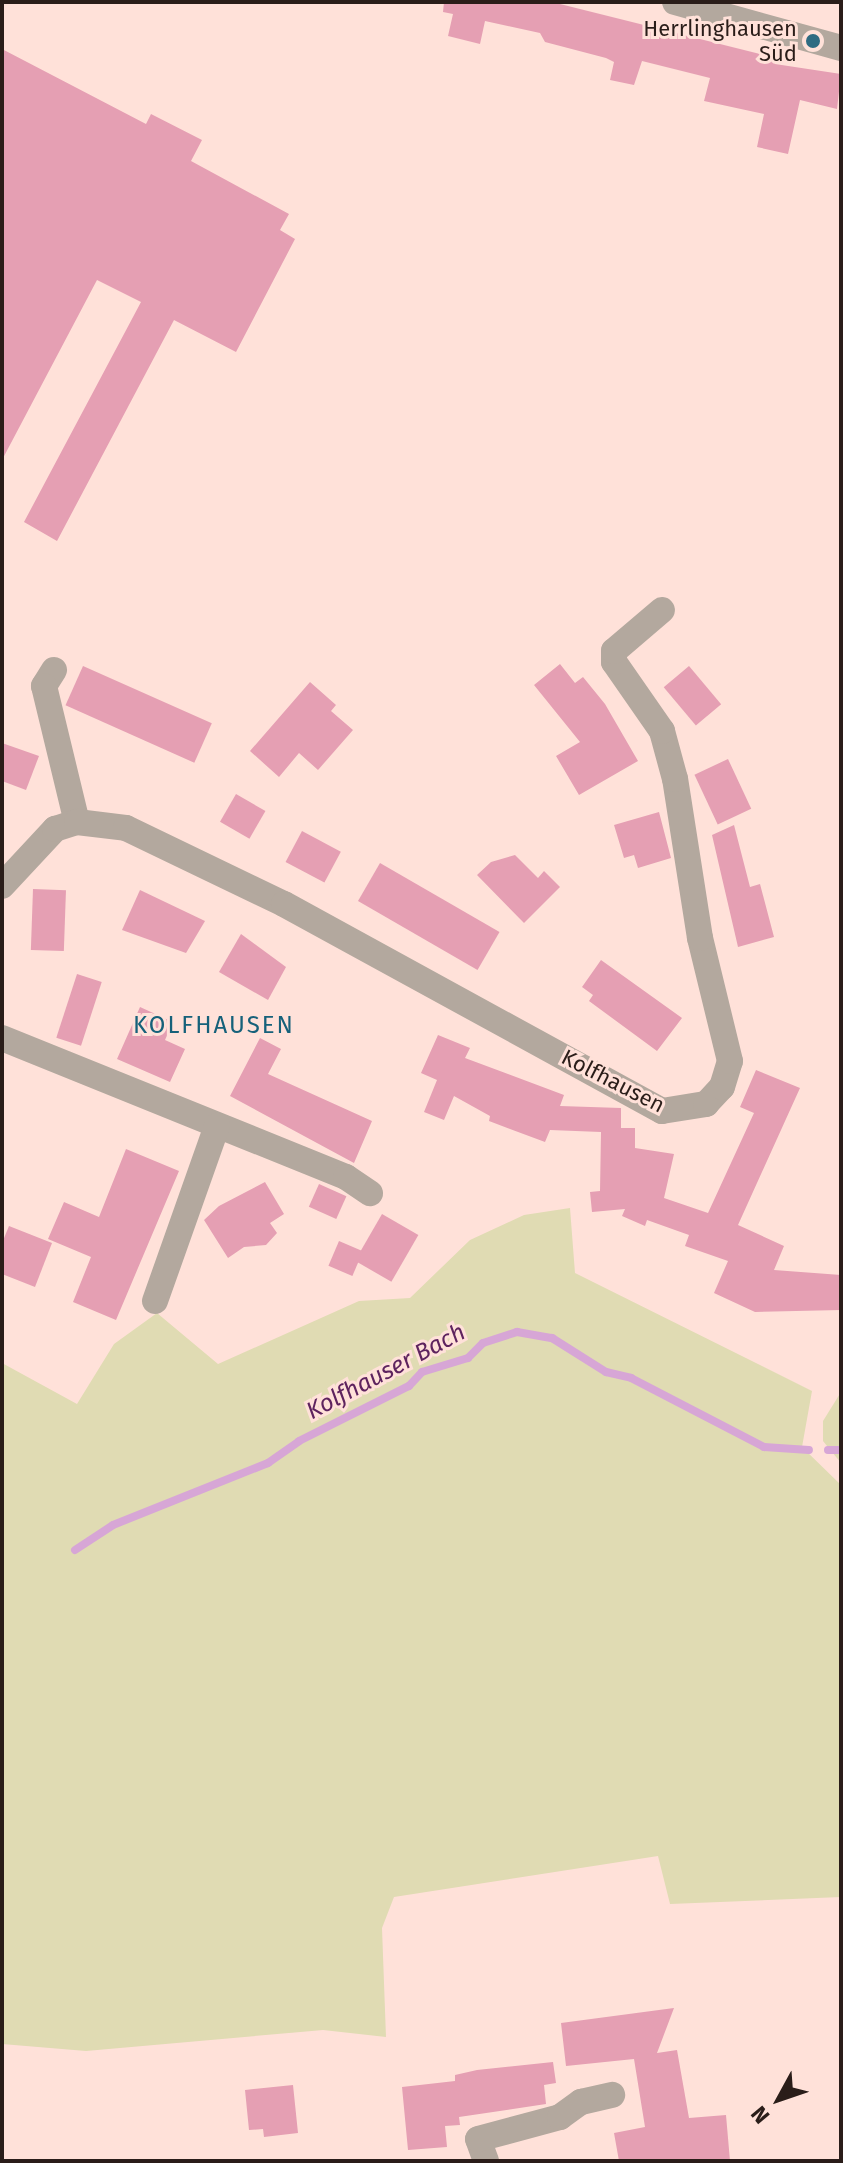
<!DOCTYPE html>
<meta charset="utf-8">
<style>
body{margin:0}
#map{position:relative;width:843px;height:2163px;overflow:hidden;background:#ffe1d9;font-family:"Fira Sans",sans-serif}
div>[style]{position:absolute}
.green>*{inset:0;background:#e0dbb3}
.stream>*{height:8px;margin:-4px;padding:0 4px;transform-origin:4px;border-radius:4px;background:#d7a6d6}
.building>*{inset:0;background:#e59fb3;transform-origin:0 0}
.minor>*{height:26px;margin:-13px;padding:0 13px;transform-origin:13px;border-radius:13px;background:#b3a89e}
.dots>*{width:22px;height:22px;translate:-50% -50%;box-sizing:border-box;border:4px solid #ffe1d9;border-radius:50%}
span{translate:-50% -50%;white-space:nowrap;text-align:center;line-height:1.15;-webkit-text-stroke:6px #ffe1d9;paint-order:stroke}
.poi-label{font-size:22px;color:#2a1d19}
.right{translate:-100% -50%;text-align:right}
.street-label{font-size:22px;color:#2a1d19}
.neighbourhood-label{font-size:24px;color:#16617a;letter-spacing:2px}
.water-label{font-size:24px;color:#5e235e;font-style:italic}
.frame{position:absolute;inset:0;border:4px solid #2a1d19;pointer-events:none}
.north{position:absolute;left:739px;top:2059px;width:80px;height:80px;-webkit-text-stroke:6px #ffe1d9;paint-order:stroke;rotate:230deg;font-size:22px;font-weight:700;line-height:32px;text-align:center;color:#2a1d19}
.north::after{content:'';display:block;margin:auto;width:28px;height:36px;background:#2a1d19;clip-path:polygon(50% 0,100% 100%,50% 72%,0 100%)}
</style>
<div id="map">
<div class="green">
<div style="clip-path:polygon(570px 1208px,575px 1273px,812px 1391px,802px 1447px,841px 1485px,841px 1897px,670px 1904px,658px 1856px,394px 1897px,382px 1928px,386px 2037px,323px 2030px,86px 2051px,2px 2044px,2px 1363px,77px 1404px,114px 1344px,157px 1313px,218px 1364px,359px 1301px,410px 1298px,470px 1240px,524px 1215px)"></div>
<div style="clip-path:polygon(841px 1392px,841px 1463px,823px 1441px,823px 1421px)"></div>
</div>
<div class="stream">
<div style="left:828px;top:1450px;width:13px"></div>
<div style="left:75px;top:1550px;width:45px;rotate:-33.3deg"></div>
<div style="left:113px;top:1525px;width:167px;rotate:-21.8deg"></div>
<div style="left:268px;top:1463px;width:38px;rotate:-35deg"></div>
<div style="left:299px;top:1441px;width:123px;rotate:-26.6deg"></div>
<div style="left:409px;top:1386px;width:19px;rotate:-47deg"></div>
<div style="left:422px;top:1372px;width:48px;rotate:-16.9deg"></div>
<div style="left:468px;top:1358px;width:21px;rotate:-45deg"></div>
<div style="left:483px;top:1343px;width:36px;rotate:-18deg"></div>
<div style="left:517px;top:1332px;width:36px;rotate:10deg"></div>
<div style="left:552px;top:1338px;width:64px;rotate:32.2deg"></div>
<div style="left:606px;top:1372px;width:26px;rotate:13deg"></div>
<div style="left:631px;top:1378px;width:150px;rotate:27.4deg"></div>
<div style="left:764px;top:1447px;width:45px;rotate:3.8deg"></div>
</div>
<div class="building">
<div style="clip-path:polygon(444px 2px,552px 2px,776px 58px,775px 64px,841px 74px,837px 109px,800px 100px,788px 154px,757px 147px,764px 114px,704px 101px,710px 78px,642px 61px,634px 85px,610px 80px,614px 62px,606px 58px,545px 42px,540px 33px,485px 21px,480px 44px,448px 36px,453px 14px,443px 12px)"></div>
<div style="clip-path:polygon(2px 49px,146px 124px,151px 114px,202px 140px,191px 161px,289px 214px,280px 230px,295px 239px,236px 352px,174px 320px,57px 541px,24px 522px,141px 302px,97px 280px,2px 460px)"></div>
<div style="clip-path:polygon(560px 664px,575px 683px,583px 677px,605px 704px,638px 761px,579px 795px,556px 756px,580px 742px,534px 685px)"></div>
<div style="left:83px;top:666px;width:141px;height:43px;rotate:24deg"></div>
<div style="left:689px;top:666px;width:50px;height:33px;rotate:50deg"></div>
<div style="clip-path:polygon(310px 682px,336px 705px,331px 711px,353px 730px,318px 770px,299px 753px,279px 777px,250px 751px)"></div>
<div style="clip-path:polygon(2px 743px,39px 756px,26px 790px,2px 781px)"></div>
<div style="left:728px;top:759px;width:55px;height:37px;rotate:65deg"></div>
<div style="left:236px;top:794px;width:34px;height:32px;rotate:30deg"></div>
<div style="clip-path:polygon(659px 812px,671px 858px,638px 868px,634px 855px,624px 858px,614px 825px)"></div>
<div style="clip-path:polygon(734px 825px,750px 887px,760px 884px,774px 937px,738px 947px,712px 835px)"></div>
<div style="left:302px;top:831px;width:44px;height:35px;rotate:28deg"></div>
<div style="clip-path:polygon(515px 855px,538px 878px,544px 871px,560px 887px,524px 923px,477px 875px,491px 862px)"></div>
<div style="left:380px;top:863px;width:138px;height:44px;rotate:30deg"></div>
<div style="left:33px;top:889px;width:33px;height:61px;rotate:2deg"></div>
<div style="clip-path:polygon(140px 890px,205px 921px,186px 953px,122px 930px)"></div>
<div style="clip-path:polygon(241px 934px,286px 967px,268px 1000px,219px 972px)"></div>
<div style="clip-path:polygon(601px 960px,682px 1018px,657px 1051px,589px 1001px,593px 995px,582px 987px)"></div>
<div style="left:77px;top:974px;width:26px;height:67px;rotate:18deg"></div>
<div style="clip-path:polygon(140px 1007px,173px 1022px,165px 1040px,185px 1049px,170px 1082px,117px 1059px)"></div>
<div style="clip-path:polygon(438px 1035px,470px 1048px,465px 1058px,564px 1095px,560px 1106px,621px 1108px,621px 1128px,635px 1128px,635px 1148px,674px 1154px,664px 1198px,708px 1213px,754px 1113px,740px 1107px,756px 1070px,800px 1088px,738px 1225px,784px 1246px,774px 1270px,841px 1275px,841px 1310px,755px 1312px,714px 1293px,728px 1261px,685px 1246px,689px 1235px,647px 1220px,645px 1226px,622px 1216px,625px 1209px,592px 1212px,590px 1192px,600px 1191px,601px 1132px,550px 1130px,545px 1142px,489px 1121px,490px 1116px,454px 1096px,444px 1120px,424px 1112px,437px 1080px,421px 1073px)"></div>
<div style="clip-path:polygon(260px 1038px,281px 1049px,268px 1074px,372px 1121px,354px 1163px,230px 1096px)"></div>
<div style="clip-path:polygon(126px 1149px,179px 1171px,116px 1320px,73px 1302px,91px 1257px,48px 1239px,64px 1202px,99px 1217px)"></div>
<div style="clip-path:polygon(265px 1182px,284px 1214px,270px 1223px,277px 1233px,266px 1245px,244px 1247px,228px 1258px,204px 1220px,219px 1206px)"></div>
<div style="left:319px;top:1184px;width:30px;height:25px;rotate:24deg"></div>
<div style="left:382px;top:1214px;width:42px;height:54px;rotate:30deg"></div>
<div style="clip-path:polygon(9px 1226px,52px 1243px,35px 1287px,2px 1274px,2px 1243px)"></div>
<div style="left:339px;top:1241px;width:26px;height:27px;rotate:23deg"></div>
<div style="clip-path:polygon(674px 2008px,657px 2053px,677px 2050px,689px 2118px,726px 2115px,730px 2161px,619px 2161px,614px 2133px,645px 2127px,634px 2059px,566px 2066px,561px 2023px)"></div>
<div style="clip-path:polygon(553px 2062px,556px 2083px,544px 2085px,546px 2104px,459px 2117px,460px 2125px,445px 2126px,447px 2147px,408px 2150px,402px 2087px,455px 2081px,455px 2075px,477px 2070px)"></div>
<div style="clip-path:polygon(293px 2085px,298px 2133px,264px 2137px,263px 2129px,249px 2130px,245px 2090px)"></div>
</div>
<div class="minor">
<div style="left:675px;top:2px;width:172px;rotate:15.5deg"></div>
<div style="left:54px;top:670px;width:19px;rotate:122deg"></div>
<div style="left:44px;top:686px;width:140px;rotate:76.4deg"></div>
<div style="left:2px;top:886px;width:78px;rotate:-47.1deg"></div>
<div style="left:55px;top:829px;width:23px;rotate:-18deg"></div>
<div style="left:77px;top:822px;width:49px;rotate:7deg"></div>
<div style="left:126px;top:828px;width:175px;rotate:25.7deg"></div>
<div style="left:284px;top:904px;width:431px;rotate:28.7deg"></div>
<div style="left:662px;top:1111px;width:45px;rotate:-9deg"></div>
<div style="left:706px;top:1104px;width:23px;rotate:-47deg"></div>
<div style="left:722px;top:1087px;width:27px;rotate:-73deg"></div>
<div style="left:730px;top:1061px;width:127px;rotate:-103.7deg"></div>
<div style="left:700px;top:938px;width:161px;rotate:-98.9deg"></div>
<div style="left:675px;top:779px;width:50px;rotate:-105.2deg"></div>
<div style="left:662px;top:731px;width:84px;rotate:-124.8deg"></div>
<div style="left:614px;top:662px;width:11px;rotate:-90deg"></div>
<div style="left:614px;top:651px;width:63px;rotate:-40.5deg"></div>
<div style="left:2px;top:1038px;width:371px;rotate:22deg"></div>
<div style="left:346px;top:1177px;width:29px;rotate:34deg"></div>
<div style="left:155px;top:1301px;width:186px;rotate:-70.5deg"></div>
<div style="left:486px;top:2161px;width:23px;rotate:-110deg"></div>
<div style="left:478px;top:2139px;width:85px;rotate:-15deg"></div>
<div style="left:560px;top:2117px;width:26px;rotate:-36deg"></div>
<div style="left:581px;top:2102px;width:32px;rotate:-13deg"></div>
</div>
<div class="dots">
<div style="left:813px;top:41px;background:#2f6b82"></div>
</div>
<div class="poi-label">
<span class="right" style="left:797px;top:41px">Herrlinghausen<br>Süd</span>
</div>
<div class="street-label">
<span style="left:613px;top:1081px;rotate:27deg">Kolfhausen</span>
</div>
<div class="neighbourhood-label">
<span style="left:214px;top:1026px">KOLFHAUSEN</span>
</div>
<div class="water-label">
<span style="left:386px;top:1372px;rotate:-28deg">Kolfhauser Bach</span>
</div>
<div class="frame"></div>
<div class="north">N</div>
</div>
